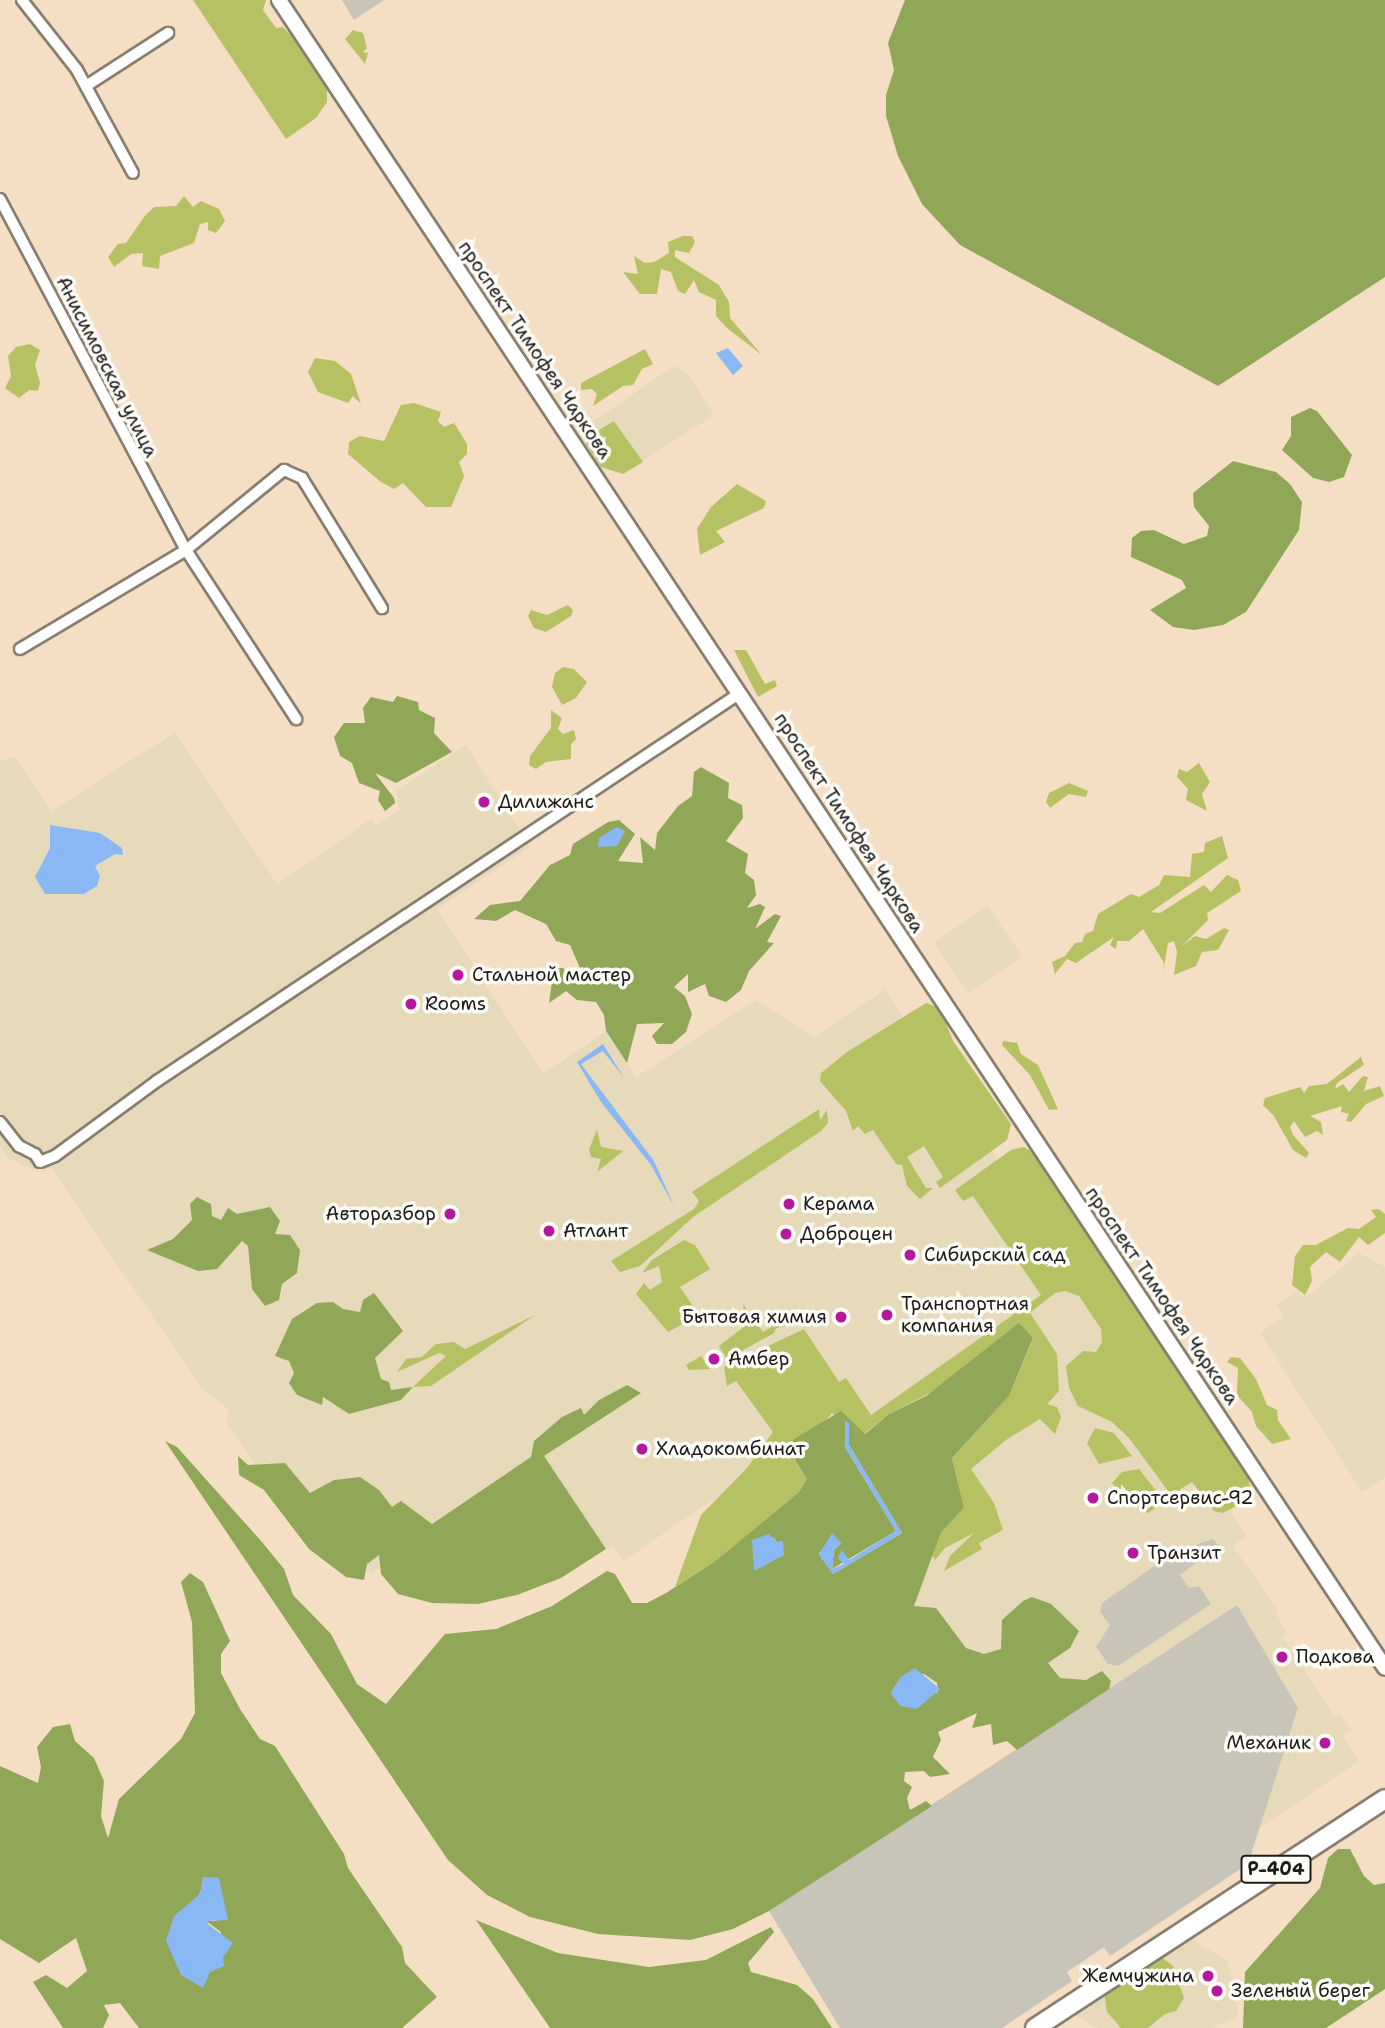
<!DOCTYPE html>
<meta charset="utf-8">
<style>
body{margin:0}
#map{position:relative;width:1385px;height:2028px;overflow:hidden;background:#f5dfc4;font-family:"Shantell Sans",sans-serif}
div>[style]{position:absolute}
.built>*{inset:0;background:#e6daba;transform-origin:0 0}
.industrial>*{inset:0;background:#c8c4b8}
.green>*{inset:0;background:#b5c162}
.forest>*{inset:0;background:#90a758}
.water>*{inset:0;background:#89b8f4}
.roads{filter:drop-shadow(2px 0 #887e70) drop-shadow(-2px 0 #887e70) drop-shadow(0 2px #887e70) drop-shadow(0 -2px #887e70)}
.street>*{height:10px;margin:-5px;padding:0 5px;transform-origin:5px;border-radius:5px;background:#fff}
.secondary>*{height:14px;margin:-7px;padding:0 7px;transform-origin:7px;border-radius:7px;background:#fff}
.highway>*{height:18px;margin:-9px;padding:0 9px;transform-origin:9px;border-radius:9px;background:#fff}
.dots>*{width:19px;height:19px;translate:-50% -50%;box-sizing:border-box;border:4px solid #fdfcf7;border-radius:50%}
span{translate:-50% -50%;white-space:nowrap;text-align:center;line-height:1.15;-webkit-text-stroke:7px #fdfcf7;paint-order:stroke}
.shield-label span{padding:2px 5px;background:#fdfcf7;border:2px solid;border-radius:5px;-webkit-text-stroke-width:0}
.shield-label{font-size:18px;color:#1c1c1c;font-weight:700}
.street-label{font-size:19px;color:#1c1c1c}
.poi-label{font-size:19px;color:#1c1c1c}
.left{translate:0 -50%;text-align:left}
.right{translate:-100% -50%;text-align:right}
</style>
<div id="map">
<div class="built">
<div style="clip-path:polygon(674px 366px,687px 373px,714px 415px,623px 474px,601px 467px,574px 426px,583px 428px)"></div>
<div style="clip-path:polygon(175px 732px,277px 884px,371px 819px,376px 825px,399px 810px,396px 791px,466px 745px,530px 847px,437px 909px,543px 1073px,606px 1031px,636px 1077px,756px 1000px,814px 1037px,885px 989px,1247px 1536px,1233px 1546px,1279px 1611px,1276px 1613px,1287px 1634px,1283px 1637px,1335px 1717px,1340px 1714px,1351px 1730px,1343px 1736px,1359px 1761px,1259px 1828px,1298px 1708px,1237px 1605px,1109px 1689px,1111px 1681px,1060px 1678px,1047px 1662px,1070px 1648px,1004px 1638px,1001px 1650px,984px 1654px,966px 1648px,936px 1609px,914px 1607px,952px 1458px,1009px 1396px,1033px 1339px,926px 1396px,722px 1494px,623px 1561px,613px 1546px,606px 1549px,543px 1456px,372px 1573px,297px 1525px,226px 1423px,229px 1409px,203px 1390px,51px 1168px,33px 1170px,8px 1158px,0 1146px,0 757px,4px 762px,14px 756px,52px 811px)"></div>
<div style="left:988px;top:906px;width:61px;height:65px;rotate:56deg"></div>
<div style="clip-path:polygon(1359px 1253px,1385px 1267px,1385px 1477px,1362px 1492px,1260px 1333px,1284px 1316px,1277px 1305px,1298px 1291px,1305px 1298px)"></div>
<div style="clip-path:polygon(1188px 1937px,1227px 1961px,1237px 1995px,1238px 2017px,1211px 2028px,1098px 2028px,1072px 2014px)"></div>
</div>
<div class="industrial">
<div style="clip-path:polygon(342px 0,384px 0,354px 20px)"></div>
<div style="clip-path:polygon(1213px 1539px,1219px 1546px,1180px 1575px,1189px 1588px,1199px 1586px,1211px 1604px,1118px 1666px,1108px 1664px,1096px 1647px,1110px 1625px,1100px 1612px,1102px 1603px,1174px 1552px)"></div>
<div style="clip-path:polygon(1237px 1605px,1298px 1708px,1248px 1864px,1110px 1956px,1104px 1947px,1067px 1972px,1072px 1981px,1002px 2028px,840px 2028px,769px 1911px)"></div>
</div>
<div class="green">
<div style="clip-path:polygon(193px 0,266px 0,263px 10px,276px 28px,283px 27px,294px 39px,327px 88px,327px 102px,316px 118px,286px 139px)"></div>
<div style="clip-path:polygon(353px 30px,363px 33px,367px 48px,363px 52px,368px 53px,365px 64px,345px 39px)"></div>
<div style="clip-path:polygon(184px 196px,193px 207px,201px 201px,219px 209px,225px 221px,216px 233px,208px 230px,208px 222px,200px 224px,194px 243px,160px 256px,159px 269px,142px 266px,143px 253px,131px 254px,114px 267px,108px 257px,118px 244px,126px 243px,144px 217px,154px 207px,176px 206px)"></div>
<div style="clip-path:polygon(683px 236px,692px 236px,695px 242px,689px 253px,675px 250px,675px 257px,719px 285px,729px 302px,730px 318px,762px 355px,727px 328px,716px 316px,716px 300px,699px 292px,694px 280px,685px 294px,678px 291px,671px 272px,661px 269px,657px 294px,640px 294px,623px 272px,638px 274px,634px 256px,645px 263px,654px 262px,669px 253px,668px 242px)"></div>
<div style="clip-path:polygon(30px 344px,40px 350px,35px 365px,40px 383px,38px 391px,29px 390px,19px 398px,5px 388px,11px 376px,8px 356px,16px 347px)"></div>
<div style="clip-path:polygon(645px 349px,653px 364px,642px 369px,633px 385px,623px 386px,593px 406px,597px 394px,592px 389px,581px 390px,581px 383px)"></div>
<div style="clip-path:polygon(315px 358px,335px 361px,351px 374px,361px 404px,353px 396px,348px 403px,318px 392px,308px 372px)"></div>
<div style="clip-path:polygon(414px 403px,441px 412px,438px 421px,444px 427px,454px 423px,467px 444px,467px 454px,459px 462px,464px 476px,451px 507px,426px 507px,403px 483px,394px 489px,381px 482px,348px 454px,349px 442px,360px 436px,384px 441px,401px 405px)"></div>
<div style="clip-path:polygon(614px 421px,643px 462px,623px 474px,601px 467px,586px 444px,589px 436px)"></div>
<div style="clip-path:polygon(737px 484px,766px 501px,764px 508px,716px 531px,725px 542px,700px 555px,697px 529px,711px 507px)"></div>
<div style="clip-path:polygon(568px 605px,573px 610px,571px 616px,546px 632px,534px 628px,528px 616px,531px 610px,547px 615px)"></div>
<div style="clip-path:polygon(734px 650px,746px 650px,765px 684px,775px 680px,777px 686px,758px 697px)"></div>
<div style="clip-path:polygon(563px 667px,574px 669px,587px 682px,576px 698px,562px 705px,552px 687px,555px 673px)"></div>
<div style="clip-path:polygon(551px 710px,562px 718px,558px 729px,563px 734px,574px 730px,576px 739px,571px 744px,571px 759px,546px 762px,536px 769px,529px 765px,530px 756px,551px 728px)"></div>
<div style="clip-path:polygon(1199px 763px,1210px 782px,1202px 794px,1207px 811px,1186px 800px,1188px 789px,1177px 777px,1179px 769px,1187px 772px)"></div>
<div style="clip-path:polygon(1069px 783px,1088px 791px,1086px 797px,1069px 794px,1050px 808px,1046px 802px,1049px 793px)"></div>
<div style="clip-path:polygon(1222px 836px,1228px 858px,1151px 912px,1160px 913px,1204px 885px,1211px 892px,1227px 875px,1238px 880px,1241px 891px,1207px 913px,1208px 920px,1182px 946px,1195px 936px,1206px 939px,1224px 928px,1229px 930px,1218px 950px,1202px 952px,1196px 966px,1174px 975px,1177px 952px,1174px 941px,1168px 943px,1163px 973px,1164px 963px,1143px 929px,1129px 941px,1117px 941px,1116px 949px,1110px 945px,1114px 937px,1076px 963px,1067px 959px,1055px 974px,1052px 962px,1065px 956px,1075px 943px,1082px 942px,1085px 934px,1093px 931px,1098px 914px,1131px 894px,1139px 897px,1159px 885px,1164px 875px,1190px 877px,1192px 854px,1204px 852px,1205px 843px)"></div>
<div style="clip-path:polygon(926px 1003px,940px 1008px,953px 1041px,1011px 1124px,1007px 1140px,940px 1188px,936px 1182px,943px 1177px,924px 1146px,907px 1157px,926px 1188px,933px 1188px,920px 1199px,907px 1186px,902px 1165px,896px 1164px,873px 1130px,865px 1134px,858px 1126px,853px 1131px,846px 1111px,820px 1081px,821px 1073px,847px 1052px)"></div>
<div style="clip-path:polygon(1003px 1041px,1017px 1043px,1021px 1054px,1038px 1065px,1058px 1109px,1049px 1110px,1030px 1075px,1002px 1045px)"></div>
<div style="clip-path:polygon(1361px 1057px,1364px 1065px,1337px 1083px,1335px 1089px,1343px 1084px,1349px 1092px,1363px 1076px,1368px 1077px,1364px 1091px,1380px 1086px,1384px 1096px,1366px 1104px,1351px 1122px,1346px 1121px,1349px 1114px,1341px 1112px,1342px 1106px,1310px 1116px,1321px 1122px,1323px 1135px,1317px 1131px,1305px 1137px,1294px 1121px,1290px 1127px,1293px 1135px,1309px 1153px,1306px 1158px,1293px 1150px,1274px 1116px,1263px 1105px,1265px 1098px,1300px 1087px,1304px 1093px,1309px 1086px,1327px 1084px)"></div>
<div style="clip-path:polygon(819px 1109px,820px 1120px,827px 1110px,828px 1123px,821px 1131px,693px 1217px,640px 1266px,620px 1272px,611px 1261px,694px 1209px,699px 1201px,692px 1192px)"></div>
<div style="clip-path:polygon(597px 1130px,601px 1147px,623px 1151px,597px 1172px,601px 1159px,591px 1157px,589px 1149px)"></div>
<div style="clip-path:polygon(1023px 1147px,1034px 1152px,1058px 1185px,1248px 1475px,1252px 1499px,1222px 1513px,1214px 1511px,1192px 1482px,1171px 1495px,1129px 1438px,1112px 1422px,1078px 1406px,1069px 1388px,1066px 1366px,1083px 1351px,1096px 1352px,1102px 1342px,1101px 1329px,1079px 1296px,1065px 1291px,1055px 1293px,1030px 1313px,1057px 1354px,1059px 1391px,1047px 1404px,1057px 1407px,1061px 1417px,1055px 1434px,1040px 1419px,1006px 1440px,971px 1469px,994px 1503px,1003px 1530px,979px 1543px,982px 1549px,944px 1571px,950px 1556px,974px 1533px,945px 1548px,935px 1560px,931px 1553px,941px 1531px,964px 1508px,952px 1458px,1009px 1396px,1033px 1339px,889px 1414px,864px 1434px,832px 1413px,819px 1428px,794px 1439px,787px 1449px,807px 1479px,799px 1492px,714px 1562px,675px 1587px,701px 1515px,747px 1468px,773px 1432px,736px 1381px,727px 1386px,724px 1367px,804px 1329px,839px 1382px,846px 1378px,871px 1415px,1041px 1295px,973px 1196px,963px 1201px,955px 1190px,1011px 1150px)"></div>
<div style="clip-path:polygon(1379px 1209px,1385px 1214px,1385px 1233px,1368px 1245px,1359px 1237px,1340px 1262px,1326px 1252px,1310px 1267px,1312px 1281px,1305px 1295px,1292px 1285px,1295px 1256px,1303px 1245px,1316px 1245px,1348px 1228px,1359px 1229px,1376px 1217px,1371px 1210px)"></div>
<div style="clip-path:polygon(684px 1240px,695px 1245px,710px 1269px,680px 1287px,699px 1315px,668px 1332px,636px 1294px,644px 1283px,650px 1290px,662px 1282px,659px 1266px,642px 1273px,652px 1260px)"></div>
<div style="clip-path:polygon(743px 1304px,763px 1332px,794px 1314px,800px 1323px,776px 1328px,774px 1333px,727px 1359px,719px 1346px,745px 1326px)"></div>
<div style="clip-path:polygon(535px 1315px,431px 1386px,413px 1387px,446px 1356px,439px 1353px,397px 1372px,406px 1359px,422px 1357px,436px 1344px,454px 1342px,465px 1349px)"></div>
<div style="clip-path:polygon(701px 1356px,710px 1369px,689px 1370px,686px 1365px)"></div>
<div style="clip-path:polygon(1231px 1357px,1240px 1358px,1256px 1379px,1267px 1405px,1277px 1410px,1278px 1420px,1291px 1439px,1272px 1444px,1256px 1426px,1252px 1412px,1237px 1395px,1238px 1368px,1227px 1362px)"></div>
<div style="clip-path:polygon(1095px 1428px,1114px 1433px,1132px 1456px,1099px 1464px,1087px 1443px)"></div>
<div style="clip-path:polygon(1139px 1469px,1165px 1502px,1148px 1513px,1121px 1498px,1112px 1483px,1122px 1472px)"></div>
<div style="clip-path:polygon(1160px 1956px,1173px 1966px,1184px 1998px,1176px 2011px,1165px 2014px,1148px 2028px,1121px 2028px,1107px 2012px,1104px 1993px)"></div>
</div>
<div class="forest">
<div style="clip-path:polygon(905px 0,1385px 0,1385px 277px,1218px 386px,960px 245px,922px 204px,898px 156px,886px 116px,886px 95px,894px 70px,888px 43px)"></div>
<div style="clip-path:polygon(1310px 408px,1317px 411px,1352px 455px,1344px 477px,1329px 482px,1313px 478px,1282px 450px,1291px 436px,1291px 417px)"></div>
<div style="clip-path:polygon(1233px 461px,1276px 472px,1290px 484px,1302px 502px,1299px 530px,1246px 612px,1223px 625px,1194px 630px,1173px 627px,1150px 610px,1186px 588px,1182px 580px,1131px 557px,1132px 538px,1141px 531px,1154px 530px,1184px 544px,1207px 536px,1209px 526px,1194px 507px,1193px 493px)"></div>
<div style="clip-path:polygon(397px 696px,418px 702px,419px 710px,435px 718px,434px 733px,452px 752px,396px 783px,375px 773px,394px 798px,395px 803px,385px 811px,378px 800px,380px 791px,359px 783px,352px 763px,340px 756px,334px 737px,344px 723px,365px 723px,363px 708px,371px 697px,393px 702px)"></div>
<div style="clip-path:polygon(701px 767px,729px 783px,728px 798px,742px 805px,743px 818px,726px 841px,748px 854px,745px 873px,754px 880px,756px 895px,747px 908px,760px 904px,765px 907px,755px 929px,775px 914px,781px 916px,767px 942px,774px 943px,749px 971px,741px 990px,726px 1002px,709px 996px,705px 984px,688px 992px,688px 974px,674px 987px,685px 996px,692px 1014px,686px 1032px,672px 1044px,657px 1044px,652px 1036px,664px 1023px,637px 1024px,627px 1063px,606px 1031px,604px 1015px,596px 1002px,577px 1000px,566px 991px,549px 1003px,554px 968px,563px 968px,573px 981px,583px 975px,570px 945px,556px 941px,546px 924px,515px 910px,496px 921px,474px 919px,490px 905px,520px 901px,550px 865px,570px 855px,573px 844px,608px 822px,619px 820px,635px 834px,618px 861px,643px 863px,640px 837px,655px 850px,657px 833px,678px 806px,692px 796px,694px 772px)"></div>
<div style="clip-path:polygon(197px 1197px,211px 1204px,212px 1216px,221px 1220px,228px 1208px,237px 1214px,270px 1207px,280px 1221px,275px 1234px,290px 1235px,300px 1250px,297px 1273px,282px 1284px,279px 1300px,265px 1306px,252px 1289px,248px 1246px,242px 1241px,217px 1269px,198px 1271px,147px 1250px,173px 1239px,192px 1220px,190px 1204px)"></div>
<div style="clip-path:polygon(374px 1293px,403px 1331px,375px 1358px,381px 1379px,389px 1382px,391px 1390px,413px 1387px,401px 1400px,349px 1414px,323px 1397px,322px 1405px,297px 1395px,289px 1383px,294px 1373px,289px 1361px,275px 1356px,292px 1319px,317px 1303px,333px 1302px,343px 1309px,360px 1312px,363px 1300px)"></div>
<div style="clip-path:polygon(evenodd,1019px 1323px,1033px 1338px,1009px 1396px,952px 1458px,964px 1508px,941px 1532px,914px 1606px,936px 1608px,966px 1648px,984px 1654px,1001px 1649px,1002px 1620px,1023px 1601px,1032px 1597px,1051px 1604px,1079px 1631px,1070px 1648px,1048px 1663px,1060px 1678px,1086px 1680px,1102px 1671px,1111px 1681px,1109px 1689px,1017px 1750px,1007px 1741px,993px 1745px,991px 1724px,972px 1728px,977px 1713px,938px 1732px,941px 1740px,933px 1757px,950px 1774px,930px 1777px,924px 1771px,905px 1772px,904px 1781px,912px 1787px,907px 1798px,910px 1810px,926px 1801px,932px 1806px,769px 1911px,733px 1929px,690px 1940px,598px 1934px,530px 1917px,487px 1895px,448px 1860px,165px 1441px,177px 1447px,262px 1542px,284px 1569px,293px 1595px,331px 1634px,357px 1684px,386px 1704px,445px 1634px,496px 1629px,552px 1606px,607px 1571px,615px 1574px,632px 1603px,647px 1603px,666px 1593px,714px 1562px,799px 1492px,807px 1479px,787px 1448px,794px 1439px,841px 1411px,865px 1434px,889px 1414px,926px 1396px,1019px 1323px,849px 1423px,849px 1445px,902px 1533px,833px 1574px,819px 1554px,829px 1540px,841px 1543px,834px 1550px,832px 1569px,896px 1531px,845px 1447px,849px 1423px,1019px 1323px,774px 1538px,784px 1554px,755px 1570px,753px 1543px,774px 1538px,1019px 1323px,909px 1674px,924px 1674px,937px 1683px,938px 1692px,900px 1705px,891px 1693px,901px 1677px,909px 1674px)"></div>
<div style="clip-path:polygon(627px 1385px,641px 1393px,544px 1456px,606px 1549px,561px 1578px,517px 1595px,478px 1604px,432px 1603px,398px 1594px,381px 1574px,379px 1555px,367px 1564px,364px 1580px,346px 1577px,309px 1549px,264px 1490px,239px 1475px,238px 1456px,248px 1465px,285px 1463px,310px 1493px,334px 1480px,360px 1477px,379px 1490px,392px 1507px,401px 1501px,432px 1524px,531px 1457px,534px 1441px,562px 1417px,581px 1408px,584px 1415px,599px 1400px)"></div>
<div style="clip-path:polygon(evenodd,190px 1573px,203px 1582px,230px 1641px,221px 1654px,221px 1673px,240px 1709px,260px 1739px,275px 1746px,344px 1854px,348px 1868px,402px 1947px,405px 1963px,437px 1997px,402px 2028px,139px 2028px,120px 2003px,104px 2005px,109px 2015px,103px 2028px,63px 2028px,33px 1982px,46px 1975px,67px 1988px,87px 1971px,76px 1938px,39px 1963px,0 1939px,0 1766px,38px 1783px,41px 1767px,37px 1747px,53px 1727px,70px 1724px,75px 1741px,94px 1758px,104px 1781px,101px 1816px,108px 1838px,119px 1799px,181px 1739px,195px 1713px,192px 1622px,181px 1582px,190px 1573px,203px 1886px,217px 1921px,206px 1921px,221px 1932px,216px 1967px,210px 1972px,177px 1966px,174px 1952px,203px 1886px)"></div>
<div style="clip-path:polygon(1338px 1849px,1350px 1849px,1364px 1876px,1374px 1885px,1385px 1883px,1385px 1989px,1326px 2028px,1243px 2028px,1245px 1972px,1320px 1888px,1328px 1858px)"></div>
<div style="clip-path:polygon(476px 1920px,558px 1953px,649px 1967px,706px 1960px,771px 1927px,774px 1932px,748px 1963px,751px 1972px,797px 1985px,813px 1999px,832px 2028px,550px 2028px)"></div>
</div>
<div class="water">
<div style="clip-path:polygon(728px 348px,743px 366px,733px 375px,716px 353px)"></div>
<div style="clip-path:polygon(50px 825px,100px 833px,122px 848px,123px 855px,115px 854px,95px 866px,100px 876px,97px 886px,84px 894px,45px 894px,35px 877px,50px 848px)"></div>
<div style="clip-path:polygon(617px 827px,625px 831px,617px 846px,598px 847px,599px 838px)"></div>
<div style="clip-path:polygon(603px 1044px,624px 1078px,603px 1051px,581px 1064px,654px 1161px,674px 1206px,651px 1165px,601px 1102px,577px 1062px)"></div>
<div style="clip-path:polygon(845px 1420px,849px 1423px,849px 1445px,902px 1533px,833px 1574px,819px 1555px,832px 1533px,841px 1543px,834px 1550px,832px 1569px,844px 1564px,838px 1558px,842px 1550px,849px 1560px,896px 1531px,845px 1447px)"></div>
<div style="clip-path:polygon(769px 1534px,777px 1542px,783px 1541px,784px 1555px,754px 1571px,752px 1540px)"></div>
<div style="clip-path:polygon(915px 1668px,940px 1689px,917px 1709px,900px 1706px,891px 1693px,901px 1677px)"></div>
<div style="clip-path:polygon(203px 1877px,219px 1878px,228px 1920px,207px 1921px,208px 1924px,233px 1943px,223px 1957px,224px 1966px,210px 1972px,203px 1988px,181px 1975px,166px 1941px,174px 1916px,200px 1894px)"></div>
</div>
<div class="roads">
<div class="street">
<div style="left:22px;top:0;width:89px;rotate:51.8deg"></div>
<div style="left:77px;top:70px;width:117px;rotate:61.5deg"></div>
<div style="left:86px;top:86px;width:98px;rotate:-32.9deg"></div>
<div style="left:0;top:199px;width:397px;rotate:62.1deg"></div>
<div style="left:186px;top:550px;width:202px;rotate:56.9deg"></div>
<div style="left:20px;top:649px;width:193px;rotate:-30.8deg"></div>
<div style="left:186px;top:550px;width:127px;rotate:-39.2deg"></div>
<div style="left:284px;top:470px;width:20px;rotate:24deg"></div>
<div style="left:302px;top:478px;width:153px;rotate:58.4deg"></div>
<div style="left:0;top:1122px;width:31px;rotate:52deg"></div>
<div style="left:19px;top:1146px;width:18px;rotate:27deg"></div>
<div style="left:35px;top:1154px;width:9px;rotate:58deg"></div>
<div style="left:40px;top:1162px;width:16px;rotate:-22deg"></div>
<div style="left:55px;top:1156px;width:127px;rotate:-36.3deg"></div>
<div style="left:157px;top:1081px;width:700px;rotate:-33.64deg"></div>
</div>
<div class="secondary">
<div style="left:279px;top:0;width:2001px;rotate:56.45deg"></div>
</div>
<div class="highway">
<div style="left:1035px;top:2028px;width:418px;rotate:-33.2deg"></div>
</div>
</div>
<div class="dots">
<div style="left:484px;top:802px;background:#b5179e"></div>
<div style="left:458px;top:975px;background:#b5179e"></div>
<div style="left:411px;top:1004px;background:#b5179e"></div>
<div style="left:789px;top:1204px;background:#b5179e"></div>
<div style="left:450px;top:1214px;background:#b5179e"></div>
<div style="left:549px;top:1231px;background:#b5179e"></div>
<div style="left:786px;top:1234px;background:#b5179e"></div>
<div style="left:910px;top:1255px;background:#b5179e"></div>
<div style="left:887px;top:1315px;background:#b5179e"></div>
<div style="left:841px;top:1317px;background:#b5179e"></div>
<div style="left:714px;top:1359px;background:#b5179e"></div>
<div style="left:642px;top:1449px;background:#b5179e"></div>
<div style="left:1093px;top:1498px;background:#b5179e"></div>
<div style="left:1133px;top:1553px;background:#b5179e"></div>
<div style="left:1282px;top:1657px;background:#b5179e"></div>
<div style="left:1325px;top:1743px;background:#b5179e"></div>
<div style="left:1208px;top:1976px;background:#b5179e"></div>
<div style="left:1217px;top:1991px;background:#b5179e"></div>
</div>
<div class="shield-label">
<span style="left:1276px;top:1869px">Р-404</span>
</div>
<div class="street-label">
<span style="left:535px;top:350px;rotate:56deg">проспект Тимофея Чаркова</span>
<span style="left:107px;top:367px;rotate:63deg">Анисимовская улица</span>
<span style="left:849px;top:823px;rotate:57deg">проспект Тимофея Чаркова</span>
<span style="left:1162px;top:1296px;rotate:56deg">проспект Тимофея Чаркова</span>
</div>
<div class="poi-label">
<span class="left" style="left:498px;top:802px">Дилижанс</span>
<span class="left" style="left:472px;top:975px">Стальной мастер</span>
<span class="left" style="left:425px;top:1004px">Rooms</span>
<span class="left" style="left:803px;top:1204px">Керама</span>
<span class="right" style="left:436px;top:1214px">Авторазбор</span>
<span class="left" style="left:563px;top:1231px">Атлант</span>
<span class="left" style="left:800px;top:1234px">Доброцен</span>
<span class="left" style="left:924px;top:1255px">Сибирский сад</span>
<span class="left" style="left:901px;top:1315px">Транспортная<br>компания</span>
<span class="right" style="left:827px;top:1317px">Бытовая химия</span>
<span class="left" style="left:728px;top:1359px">Амбер</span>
<span class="left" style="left:656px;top:1449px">Хладокомбинат</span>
<span class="left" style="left:1107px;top:1498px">Спортсервис-92</span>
<span class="left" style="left:1147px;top:1553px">Транзит</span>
<span class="left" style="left:1296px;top:1657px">Подкова</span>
<span class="right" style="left:1311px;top:1743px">Механик</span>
<span class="right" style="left:1194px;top:1976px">Жемчужина</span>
<span class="left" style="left:1231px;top:1991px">Зеленый берег</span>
</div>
</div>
